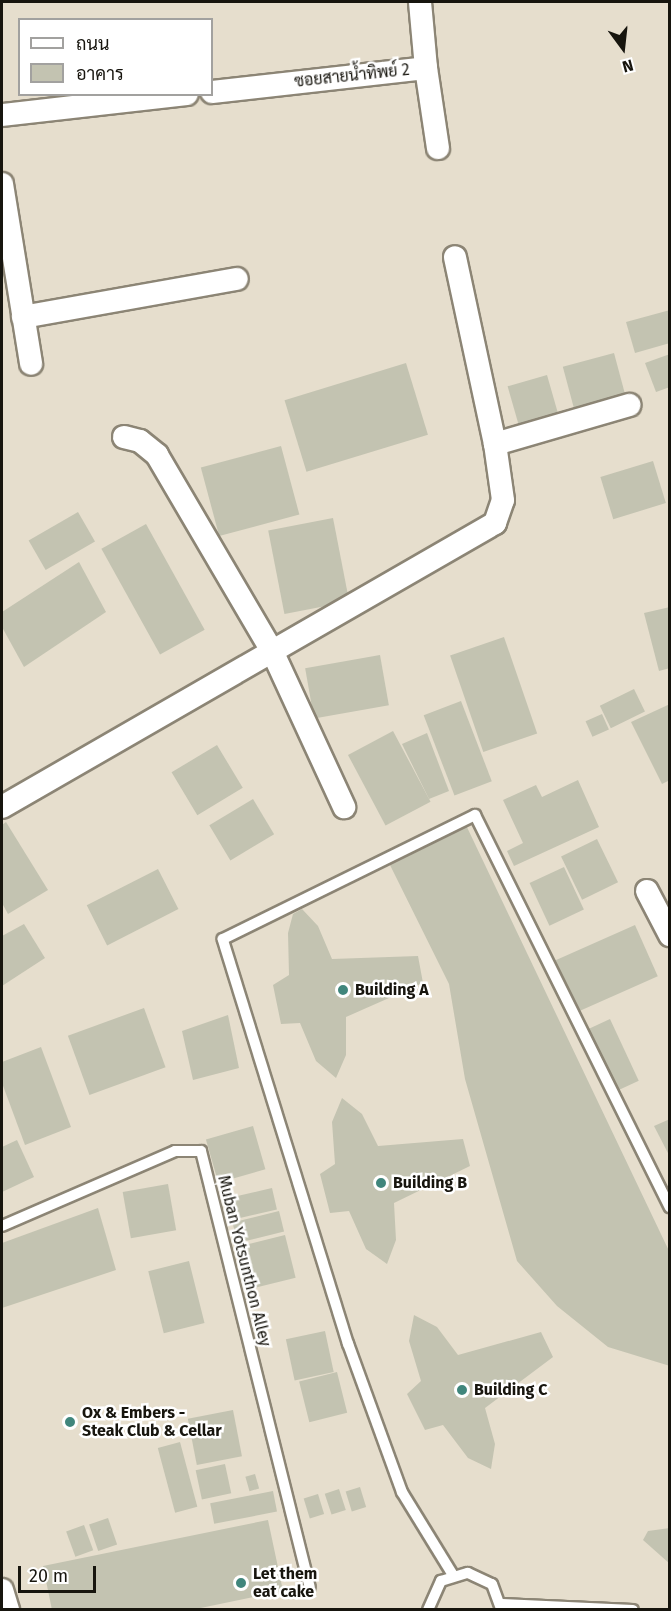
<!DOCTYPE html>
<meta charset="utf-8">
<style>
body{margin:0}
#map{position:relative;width:671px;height:1611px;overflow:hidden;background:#e6decd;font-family:"Fira Sans",Sarabun,sans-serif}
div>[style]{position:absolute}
.building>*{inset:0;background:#c3c3b1;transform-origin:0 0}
.roads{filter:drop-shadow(2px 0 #8c8575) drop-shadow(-2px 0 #8c8575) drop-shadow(0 2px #8c8575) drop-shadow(0 -2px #8c8575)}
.lane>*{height:10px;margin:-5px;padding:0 5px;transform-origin:5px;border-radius:5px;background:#fff}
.street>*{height:22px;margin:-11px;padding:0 11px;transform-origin:11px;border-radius:11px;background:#fff}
.dots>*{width:16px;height:16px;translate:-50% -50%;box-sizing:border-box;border:3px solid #fff;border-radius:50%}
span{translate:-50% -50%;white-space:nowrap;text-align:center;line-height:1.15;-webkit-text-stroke:5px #fff;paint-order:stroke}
.street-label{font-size:16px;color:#17150e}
.poi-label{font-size:16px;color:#17150e;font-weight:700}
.left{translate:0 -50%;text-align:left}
.frame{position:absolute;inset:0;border:3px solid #17150e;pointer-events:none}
.legend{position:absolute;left:18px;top:18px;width:195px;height:78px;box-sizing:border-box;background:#fff;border:2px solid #a2a19f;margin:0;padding:8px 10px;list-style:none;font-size:18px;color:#17150e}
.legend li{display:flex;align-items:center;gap:12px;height:30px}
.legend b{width:30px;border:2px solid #a2a19f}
.north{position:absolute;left:593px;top:18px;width:60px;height:60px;-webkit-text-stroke:4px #fff;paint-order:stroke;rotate:165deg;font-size:16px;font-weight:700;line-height:24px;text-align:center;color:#17150e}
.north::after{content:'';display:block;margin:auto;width:21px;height:27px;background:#17150e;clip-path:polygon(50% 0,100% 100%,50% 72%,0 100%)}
.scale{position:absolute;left:18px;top:1566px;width:78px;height:27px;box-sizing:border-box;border:3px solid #17150e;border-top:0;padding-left:8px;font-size:18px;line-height:21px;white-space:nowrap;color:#17150e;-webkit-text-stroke:4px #fff;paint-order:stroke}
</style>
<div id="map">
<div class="building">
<div style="clip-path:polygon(670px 310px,670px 343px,635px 353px,626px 322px)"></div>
<div style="left:614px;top:353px;width:49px;height:53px;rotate:75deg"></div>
<div style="clip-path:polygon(670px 354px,670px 387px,656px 392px,645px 363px)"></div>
<div style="left:406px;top:363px;width:75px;height:127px;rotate:73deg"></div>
<div style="left:547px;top:375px;width:46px;height:41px;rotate:74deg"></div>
<div style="left:281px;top:446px;width:71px;height:83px;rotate:75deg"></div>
<div style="left:653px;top:461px;width:44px;height:55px;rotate:73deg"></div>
<div style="left:78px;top:512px;width:34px;height:57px;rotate:60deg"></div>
<div style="left:333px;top:518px;width:85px;height:66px;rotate:79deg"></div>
<div style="left:146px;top:524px;width:121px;height:51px;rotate:61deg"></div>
<div style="clip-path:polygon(79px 562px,106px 612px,24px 667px,2px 627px,2px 612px)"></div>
<div style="clip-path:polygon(670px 607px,670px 668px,659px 671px,644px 613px)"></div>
<div style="left:504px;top:637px;width:102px;height:57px;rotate:71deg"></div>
<div style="left:380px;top:655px;width:51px;height:76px;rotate:80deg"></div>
<div style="left:634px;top:689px;width:25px;height:38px;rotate:64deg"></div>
<div style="left:461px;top:701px;width:86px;height:40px;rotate:69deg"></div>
<div style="clip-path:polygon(670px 704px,670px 780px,662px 784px,631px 722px)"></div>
<div style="left:602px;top:714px;width:17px;height:18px;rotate:66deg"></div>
<div style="left:393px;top:731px;width:80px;height:51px;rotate:62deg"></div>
<div style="clip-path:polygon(427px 733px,449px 791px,429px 799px,402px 744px)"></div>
<div style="left:217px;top:745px;width:50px;height:53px;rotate:59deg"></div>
<div style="clip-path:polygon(578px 780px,599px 827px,514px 866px,507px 851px,523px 843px,503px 800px,536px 785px,542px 797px)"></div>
<div style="left:253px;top:799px;width:41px;height:51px;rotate:59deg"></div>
<div style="clip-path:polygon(6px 822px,48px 890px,8px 914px,2px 903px,2px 825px)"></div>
<div style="clip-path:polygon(465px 823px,670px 1253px,670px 1366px,608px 1347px,557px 1306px,517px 1261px,465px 1079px,449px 984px,388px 861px)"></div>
<div style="left:597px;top:839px;width:48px;height:40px;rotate:64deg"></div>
<div style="left:564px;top:867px;width:47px;height:38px;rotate:65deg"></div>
<div style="left:158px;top:869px;width:45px;height:80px;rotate:63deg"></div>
<div style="clip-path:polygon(302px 909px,318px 926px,332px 959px,418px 956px,423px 983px,346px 1017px,346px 1055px,336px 1078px,316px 1061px,300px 1023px,281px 1024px,273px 985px,289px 975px,288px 933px,293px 914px)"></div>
<div style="clip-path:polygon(24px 924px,45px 958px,2px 986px,2px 936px)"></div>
<div style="left:635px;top:925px;width:56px;height:90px;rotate:66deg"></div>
<div style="left:144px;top:1008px;width:63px;height:81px;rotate:70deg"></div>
<div style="clip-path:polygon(228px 1015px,239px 1068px,193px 1080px,182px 1031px)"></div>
<div style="left:610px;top:1019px;width:68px;height:25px;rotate:65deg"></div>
<div style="clip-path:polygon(41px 1047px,71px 1127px,25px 1145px,2px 1083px,2px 1062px)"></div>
<div style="clip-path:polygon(342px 1098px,362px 1114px,378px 1146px,463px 1139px,470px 1166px,394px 1203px,396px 1240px,387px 1264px,366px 1249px,349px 1211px,330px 1213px,320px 1174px,335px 1164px,332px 1122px)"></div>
<div style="clip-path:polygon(670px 1119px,670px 1157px,654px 1126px)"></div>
<div style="left:253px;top:1126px;width:45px;height:49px;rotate:74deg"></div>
<div style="clip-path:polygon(17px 1140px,34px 1177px,2px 1192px,2px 1147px)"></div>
<div style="left:168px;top:1184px;width:47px;height:46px;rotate:80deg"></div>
<div style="left:272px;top:1188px;width:22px;height:49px;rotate:77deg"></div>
<div style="clip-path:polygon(98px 1208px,116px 1270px,2px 1308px,2px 1243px)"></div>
<div style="left:279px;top:1211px;width:21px;height:48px;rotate:76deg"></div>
<div style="left:285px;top:1235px;width:44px;height:49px;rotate:76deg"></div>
<div style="left:189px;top:1261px;width:64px;height:42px;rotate:76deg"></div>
<div style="clip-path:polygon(414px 1315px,437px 1327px,458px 1355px,541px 1332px,553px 1357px,485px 1408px,495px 1444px,491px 1469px,468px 1458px,443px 1425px,425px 1430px,407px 1394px,421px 1381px,409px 1341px)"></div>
<div style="left:325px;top:1331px;width:42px;height:40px;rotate:78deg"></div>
<div style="left:337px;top:1372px;width:42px;height:39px;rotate:76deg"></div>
<div style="left:233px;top:1410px;width:47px;height:46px;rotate:79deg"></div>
<div style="left:180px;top:1442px;width:67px;height:23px;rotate:75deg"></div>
<div style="left:225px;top:1464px;width:30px;height:30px;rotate:78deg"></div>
<div style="left:255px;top:1474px;width:15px;height:10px;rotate:74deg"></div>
<div style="left:360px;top:1487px;width:21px;height:15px;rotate:73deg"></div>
<div style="left:339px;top:1489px;width:22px;height:15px;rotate:72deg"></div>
<div style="left:273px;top:1491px;width:21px;height:64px;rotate:79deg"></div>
<div style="left:318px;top:1494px;width:21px;height:15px;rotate:73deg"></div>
<div style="left:108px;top:1518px;width:28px;height:20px;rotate:71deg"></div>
<div style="clip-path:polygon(268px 1520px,283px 1591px,191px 1610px,52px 1610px,43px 1566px)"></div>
<div style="left:84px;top:1525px;width:27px;height:19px;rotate:70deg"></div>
<div style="clip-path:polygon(670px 1528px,670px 1564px,643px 1540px,648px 1531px)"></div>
</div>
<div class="roads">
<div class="lane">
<div style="left:2px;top:1226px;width:189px;rotate:-23.4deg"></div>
<div style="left:175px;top:1151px;width:26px"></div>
<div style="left:201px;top:1151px;width:449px;rotate:76deg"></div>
<div style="left:453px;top:1575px;width:97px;rotate:-121.6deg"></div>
<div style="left:402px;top:1492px;width:158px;rotate:-110deg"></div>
<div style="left:348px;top:1344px;width:424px;rotate:-107.2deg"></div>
<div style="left:223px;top:939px;width:281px;rotate:-26.2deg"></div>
<div style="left:475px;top:815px;width:438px;rotate:63.6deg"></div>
<div style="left:502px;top:1604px;width:131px;rotate:2.6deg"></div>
<div style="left:428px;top:1610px;width:32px;rotate:-66deg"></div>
<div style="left:441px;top:1581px;width:28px;rotate:-17deg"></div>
<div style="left:468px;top:1573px;width:26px;rotate:25deg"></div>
<div style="left:492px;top:1584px;width:27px;rotate:70deg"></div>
</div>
<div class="street">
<div style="left:426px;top:68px;width:81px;rotate:81.5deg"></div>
<div style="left:212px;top:92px;width:215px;rotate:-6.4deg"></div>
<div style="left:426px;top:68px;width:66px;rotate:-95.2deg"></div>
<div style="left:2px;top:115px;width:186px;rotate:-6.5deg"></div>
<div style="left:2px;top:184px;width:182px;rotate:80.8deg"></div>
<div style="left:23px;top:317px;width:217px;rotate:-10.1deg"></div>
<div style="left:124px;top:437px;width:16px;rotate:14deg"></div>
<div style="left:140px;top:441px;width:22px;rotate:39deg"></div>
<div style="left:157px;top:455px;width:229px;rotate:59.6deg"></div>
<div style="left:273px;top:653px;width:170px;rotate:65.2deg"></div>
<div style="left:495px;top:444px;width:140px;rotate:-16.2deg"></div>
<div style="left:2px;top:807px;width:569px;rotate:-29.94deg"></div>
<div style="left:495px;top:523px;width:24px;rotate:-71deg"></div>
<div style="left:503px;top:500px;width:57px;rotate:-98.1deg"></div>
<div style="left:495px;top:444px;width:191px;rotate:-102.1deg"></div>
<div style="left:647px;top:891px;width:50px;rotate:62.4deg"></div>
<div style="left:2px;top:1590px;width:21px;rotate:73deg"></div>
</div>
</div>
<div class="dots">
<div style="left:343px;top:990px;background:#40867c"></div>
<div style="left:381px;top:1183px;background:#40867c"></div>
<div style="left:462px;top:1390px;background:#40867c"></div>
<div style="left:70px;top:1422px;background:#40867c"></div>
<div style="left:241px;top:1583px;background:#40867c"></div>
</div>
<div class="street-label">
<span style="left:352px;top:76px;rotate:-6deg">ซอยสายน้ำทิพย์ 2</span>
<span style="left:244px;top:1261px;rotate:76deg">Muban Yotsunthon Alley</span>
</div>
<div class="poi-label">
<span class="left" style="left:355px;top:990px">Building A</span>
<span class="left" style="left:393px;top:1183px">Building B</span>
<span class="left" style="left:474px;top:1390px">Building C</span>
<span class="left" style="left:82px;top:1422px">Ox &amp; Embers -<br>Steak Club &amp; Cellar</span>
<span class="left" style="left:253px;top:1583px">Let them<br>eat cake</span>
</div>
<div class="frame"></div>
<ul class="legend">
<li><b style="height:8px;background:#fff"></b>ถนน</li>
<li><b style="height:16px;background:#c3c3b1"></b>อาคาร</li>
</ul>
<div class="north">N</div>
<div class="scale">20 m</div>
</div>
